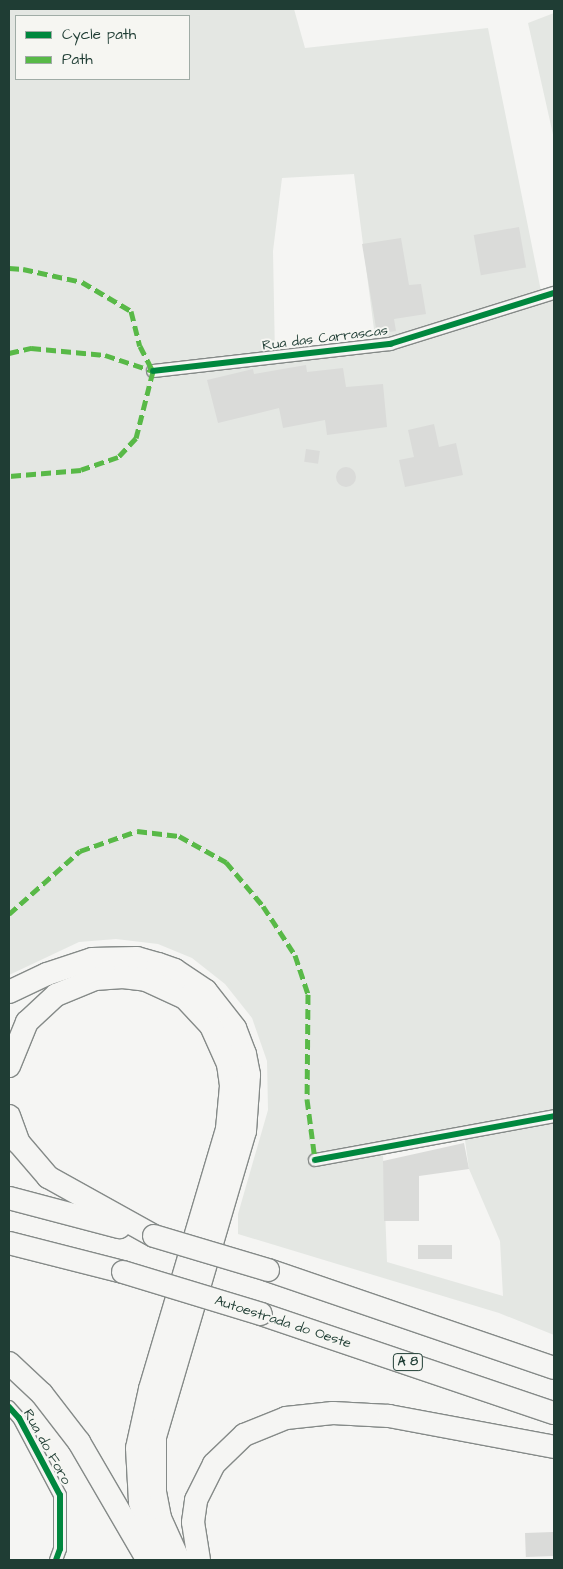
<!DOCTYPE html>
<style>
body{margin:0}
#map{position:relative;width:563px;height:1569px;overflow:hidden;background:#f5f5f3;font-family:"Architects Daughter",sans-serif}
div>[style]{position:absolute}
.green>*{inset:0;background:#e4e7e3}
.building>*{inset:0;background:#dadbd9;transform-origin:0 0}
.round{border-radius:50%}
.roads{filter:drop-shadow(1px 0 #858a88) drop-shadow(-1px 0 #858a88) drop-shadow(0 1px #858a88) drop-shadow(0 -1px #858a88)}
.minor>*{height:12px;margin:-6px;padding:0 6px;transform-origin:6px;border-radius:6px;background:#f5f5f3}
.motorway>*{height:22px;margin:-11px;padding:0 11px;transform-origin:11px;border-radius:11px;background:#f5f5f3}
.bridges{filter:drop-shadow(1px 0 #858a88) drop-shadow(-1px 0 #858a88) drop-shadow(0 1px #858a88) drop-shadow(0 -1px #858a88)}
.motorway-bridge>*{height:22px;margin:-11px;padding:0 11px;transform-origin:11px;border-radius:11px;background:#f5f5f3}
.quiet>*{height:5px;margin-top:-2.5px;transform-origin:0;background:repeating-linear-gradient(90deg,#58b947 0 10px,transparent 0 15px)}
.cycleway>*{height:6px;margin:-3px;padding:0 3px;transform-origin:3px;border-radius:3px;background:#00873e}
span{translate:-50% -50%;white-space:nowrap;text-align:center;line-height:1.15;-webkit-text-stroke:4px #f6f6f2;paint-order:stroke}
.shield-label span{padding:1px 4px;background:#f6f6f2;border:1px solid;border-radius:4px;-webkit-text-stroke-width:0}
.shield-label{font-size:12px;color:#1f3d34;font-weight:700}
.street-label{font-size:14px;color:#1f3d34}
.frame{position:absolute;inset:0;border:10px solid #1f3d34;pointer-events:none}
.legend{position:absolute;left:15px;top:15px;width:175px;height:65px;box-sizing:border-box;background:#f6f6f2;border:1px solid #a0aca6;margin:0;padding:6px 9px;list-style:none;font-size:15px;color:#1f3d34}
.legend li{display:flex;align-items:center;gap:10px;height:25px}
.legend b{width:25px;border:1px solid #a0aca6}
</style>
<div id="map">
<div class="green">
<div style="clip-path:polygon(evenodd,9px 9px,294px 9px,305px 48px,488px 28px,542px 296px,554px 293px,554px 1335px,499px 1313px,238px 1234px,238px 1214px,268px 1110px,267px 1061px,252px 1018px,225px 984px,192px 958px,158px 944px,116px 939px,79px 942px,9px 975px,9px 9px,16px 16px,189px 16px,189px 79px,16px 79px,16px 16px,9px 9px,354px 174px,376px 345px,275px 356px,273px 251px,282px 178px,354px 174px,9px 9px,464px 1133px,469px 1169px,500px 1241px,503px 1296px,387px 1262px,383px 1154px,312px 1165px,315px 1160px,464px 1133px)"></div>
<div style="clip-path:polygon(554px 13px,554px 139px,528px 23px)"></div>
</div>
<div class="building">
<div style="left:519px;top:227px;width:41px;height:46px;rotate:80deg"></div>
<div style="clip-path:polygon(401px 238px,409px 285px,421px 284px,426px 314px,394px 319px,396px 331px,377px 334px,362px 244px)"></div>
<div style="clip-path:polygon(306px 365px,307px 372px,343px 368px,346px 387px,383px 384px,387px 427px,327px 435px,325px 420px,283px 428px,279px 408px,218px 423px,207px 380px,253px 369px,254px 374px)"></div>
<div style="clip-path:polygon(434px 424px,439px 447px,456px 443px,463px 475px,405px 487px,399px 460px,414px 457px,408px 430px)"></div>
<div style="left:306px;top:449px;width:14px;height:13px;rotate:8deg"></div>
<div class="round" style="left:336px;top:467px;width:20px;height:20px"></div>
<div style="clip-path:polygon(464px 1143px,469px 1169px,419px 1176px,419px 1221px,384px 1221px,383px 1161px)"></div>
<div style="left:452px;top:1245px;width:14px;height:34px;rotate:90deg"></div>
<div style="left:553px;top:1532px;width:24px;height:28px;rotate:88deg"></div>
</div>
<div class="roads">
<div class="minor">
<div style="left:153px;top:371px;width:239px;rotate:-6.5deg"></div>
<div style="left:390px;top:344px;width:172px;rotate:-17.3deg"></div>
<div style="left:315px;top:1160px;width:243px;rotate:-10.4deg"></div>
<div style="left:9px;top:1407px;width:15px;rotate:48deg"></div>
<div style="left:19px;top:1418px;width:87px;rotate:62deg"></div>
<div style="left:60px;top:1495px;width:54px;rotate:90deg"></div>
<div style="left:60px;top:1549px;width:12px;rotate:110deg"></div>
</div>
<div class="motorway">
<div style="left:9px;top:992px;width:42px;rotate:-25.3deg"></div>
<div style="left:47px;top:974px;width:47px;rotate:-18.4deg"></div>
<div style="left:92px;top:959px;width:45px;rotate:-1.3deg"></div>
<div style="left:137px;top:958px;width:22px;rotate:16deg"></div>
<div style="left:158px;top:964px;width:18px;rotate:19deg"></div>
<div style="left:175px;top:970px;width:37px;rotate:34deg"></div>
<div style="left:206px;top:991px;width:47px;rotate:51.9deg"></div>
<div style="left:235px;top:1028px;width:28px;rotate:69deg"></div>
<div style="left:245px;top:1054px;width:21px;rotate:79deg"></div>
<div style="left:249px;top:1075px;width:56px;rotate:94.1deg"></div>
<div style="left:245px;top:1131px;width:319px;rotate:106.4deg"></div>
<div style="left:155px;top:1437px;width:55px;rotate:90deg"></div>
<div style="left:155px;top:1492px;width:26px;rotate:79deg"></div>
<div style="left:160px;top:1518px;width:46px;rotate:65.7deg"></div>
<div style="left:9px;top:1066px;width:48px;rotate:-67.8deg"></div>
<div style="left:27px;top:1022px;width:40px;rotate:-43deg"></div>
<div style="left:56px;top:995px;width:42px;rotate:-22.3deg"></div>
<div style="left:95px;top:979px;width:28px;rotate:-4deg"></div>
<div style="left:123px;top:977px;width:23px;rotate:7deg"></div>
<div style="left:146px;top:980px;width:43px;rotate:24.8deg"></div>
<div style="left:185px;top:998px;width:38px;rotate:47deg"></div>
<div style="left:211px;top:1026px;width:42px;rotate:65.9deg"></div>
<div style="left:228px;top:1064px;width:22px;rotate:82deg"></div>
<div style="left:231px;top:1086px;width:43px;rotate:95.3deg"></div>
<div style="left:227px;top:1129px;width:271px;rotate:106.5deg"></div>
<div style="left:150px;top:1389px;width:60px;rotate:102.4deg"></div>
<div style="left:137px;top:1448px;width:54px;rotate:86.8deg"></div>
<div style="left:140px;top:1502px;width:24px;rotate:75deg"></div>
<div style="left:146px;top:1525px;width:38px;rotate:67deg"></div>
<div style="left:9px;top:1116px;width:29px;rotate:70deg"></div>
<div style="left:19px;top:1143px;width:45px;rotate:49.5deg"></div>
<div style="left:48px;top:1177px;width:121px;rotate:29.1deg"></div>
<div style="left:9px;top:1198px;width:114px;rotate:14.8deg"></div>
<div style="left:9px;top:1243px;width:118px;rotate:14.3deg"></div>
<div style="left:268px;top:1270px;width:302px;rotate:18.9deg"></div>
<div style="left:261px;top:1314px;width:309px;rotate:18.7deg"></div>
<div style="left:9px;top:1363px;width:45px;rotate:43.2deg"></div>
<div style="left:42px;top:1394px;width:61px;rotate:52.4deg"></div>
<div style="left:79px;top:1442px;width:133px;rotate:59.8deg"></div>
<div style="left:199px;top:1560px;width:38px;rotate:-99deg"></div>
<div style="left:193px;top:1522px;width:22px;rotate:-82deg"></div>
<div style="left:196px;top:1500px;width:40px;rotate:-63.4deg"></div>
<div style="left:214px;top:1464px;width:42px;rotate:-44deg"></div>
<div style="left:244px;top:1435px;width:45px;rotate:-22deg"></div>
<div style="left:286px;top:1418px;width:47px;rotate:-6.1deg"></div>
<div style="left:333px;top:1413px;width:56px;rotate:3.1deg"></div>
<div style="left:389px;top:1416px;width:168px;rotate:10.6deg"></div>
</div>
</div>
<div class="bridges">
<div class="motorway-bridge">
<div style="left:154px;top:1236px;width:119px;rotate:16.6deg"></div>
<div style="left:123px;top:1272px;width:144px;rotate:16.9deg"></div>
</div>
</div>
<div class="quiet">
<div style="left:9px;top:268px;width:14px;rotate:4deg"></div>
<div style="left:23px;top:269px;width:60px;rotate:12.4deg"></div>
<div style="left:82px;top:282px;width:57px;rotate:30.6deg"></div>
<div style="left:131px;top:311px;width:36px;rotate:76deg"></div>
<div style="left:140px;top:346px;width:28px;rotate:63deg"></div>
<div style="left:153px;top:371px;width:69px;rotate:104.2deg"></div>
<div style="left:136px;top:438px;width:26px;rotate:133deg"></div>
<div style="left:118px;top:457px;width:39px;rotate:161deg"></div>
<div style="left:81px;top:470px;width:72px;rotate:175.2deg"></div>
<div style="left:9px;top:353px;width:23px;rotate:-13deg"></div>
<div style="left:31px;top:348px;width:74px;rotate:5.4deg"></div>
<div style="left:105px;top:355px;width:51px;rotate:18.4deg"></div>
<div style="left:9px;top:914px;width:95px;rotate:-41.6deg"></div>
<div style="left:80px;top:851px;width:60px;rotate:-19.3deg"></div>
<div style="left:137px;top:831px;width:42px;rotate:6.8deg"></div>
<div style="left:179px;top:836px;width:54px;rotate:29deg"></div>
<div style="left:226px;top:862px;width:57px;rotate:49.9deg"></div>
<div style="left:263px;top:906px;width:59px;rotate:56.9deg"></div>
<div style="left:295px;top:955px;width:41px;rotate:71.6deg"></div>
<div style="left:308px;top:994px;width:105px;rotate:90.5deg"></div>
<div style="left:307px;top:1099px;width:62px;rotate:82.5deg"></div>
</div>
<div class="cycleway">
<div style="left:153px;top:371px;width:239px;rotate:-6.5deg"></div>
<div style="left:390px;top:344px;width:172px;rotate:-17.3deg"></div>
<div style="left:315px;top:1160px;width:243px;rotate:-10.4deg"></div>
<div style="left:9px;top:1407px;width:15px;rotate:48deg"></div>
<div style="left:19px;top:1418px;width:87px;rotate:62deg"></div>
<div style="left:60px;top:1495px;width:54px;rotate:90deg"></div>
<div style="left:60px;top:1549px;width:12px;rotate:110deg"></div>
</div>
<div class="shield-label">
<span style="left:408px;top:1362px">A 8</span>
</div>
<div class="street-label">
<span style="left:325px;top:338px;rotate:-7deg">Rua das Carrascas</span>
<span style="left:283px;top:1322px;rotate:18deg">Autoestrada do Oeste</span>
<span style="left:47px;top:1447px;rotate:61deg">Rua do Foro</span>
</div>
<div class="frame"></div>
<ul class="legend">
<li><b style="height:6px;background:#00873e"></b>Cycle path</li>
<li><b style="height:6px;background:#58b947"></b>Path</li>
</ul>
</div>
